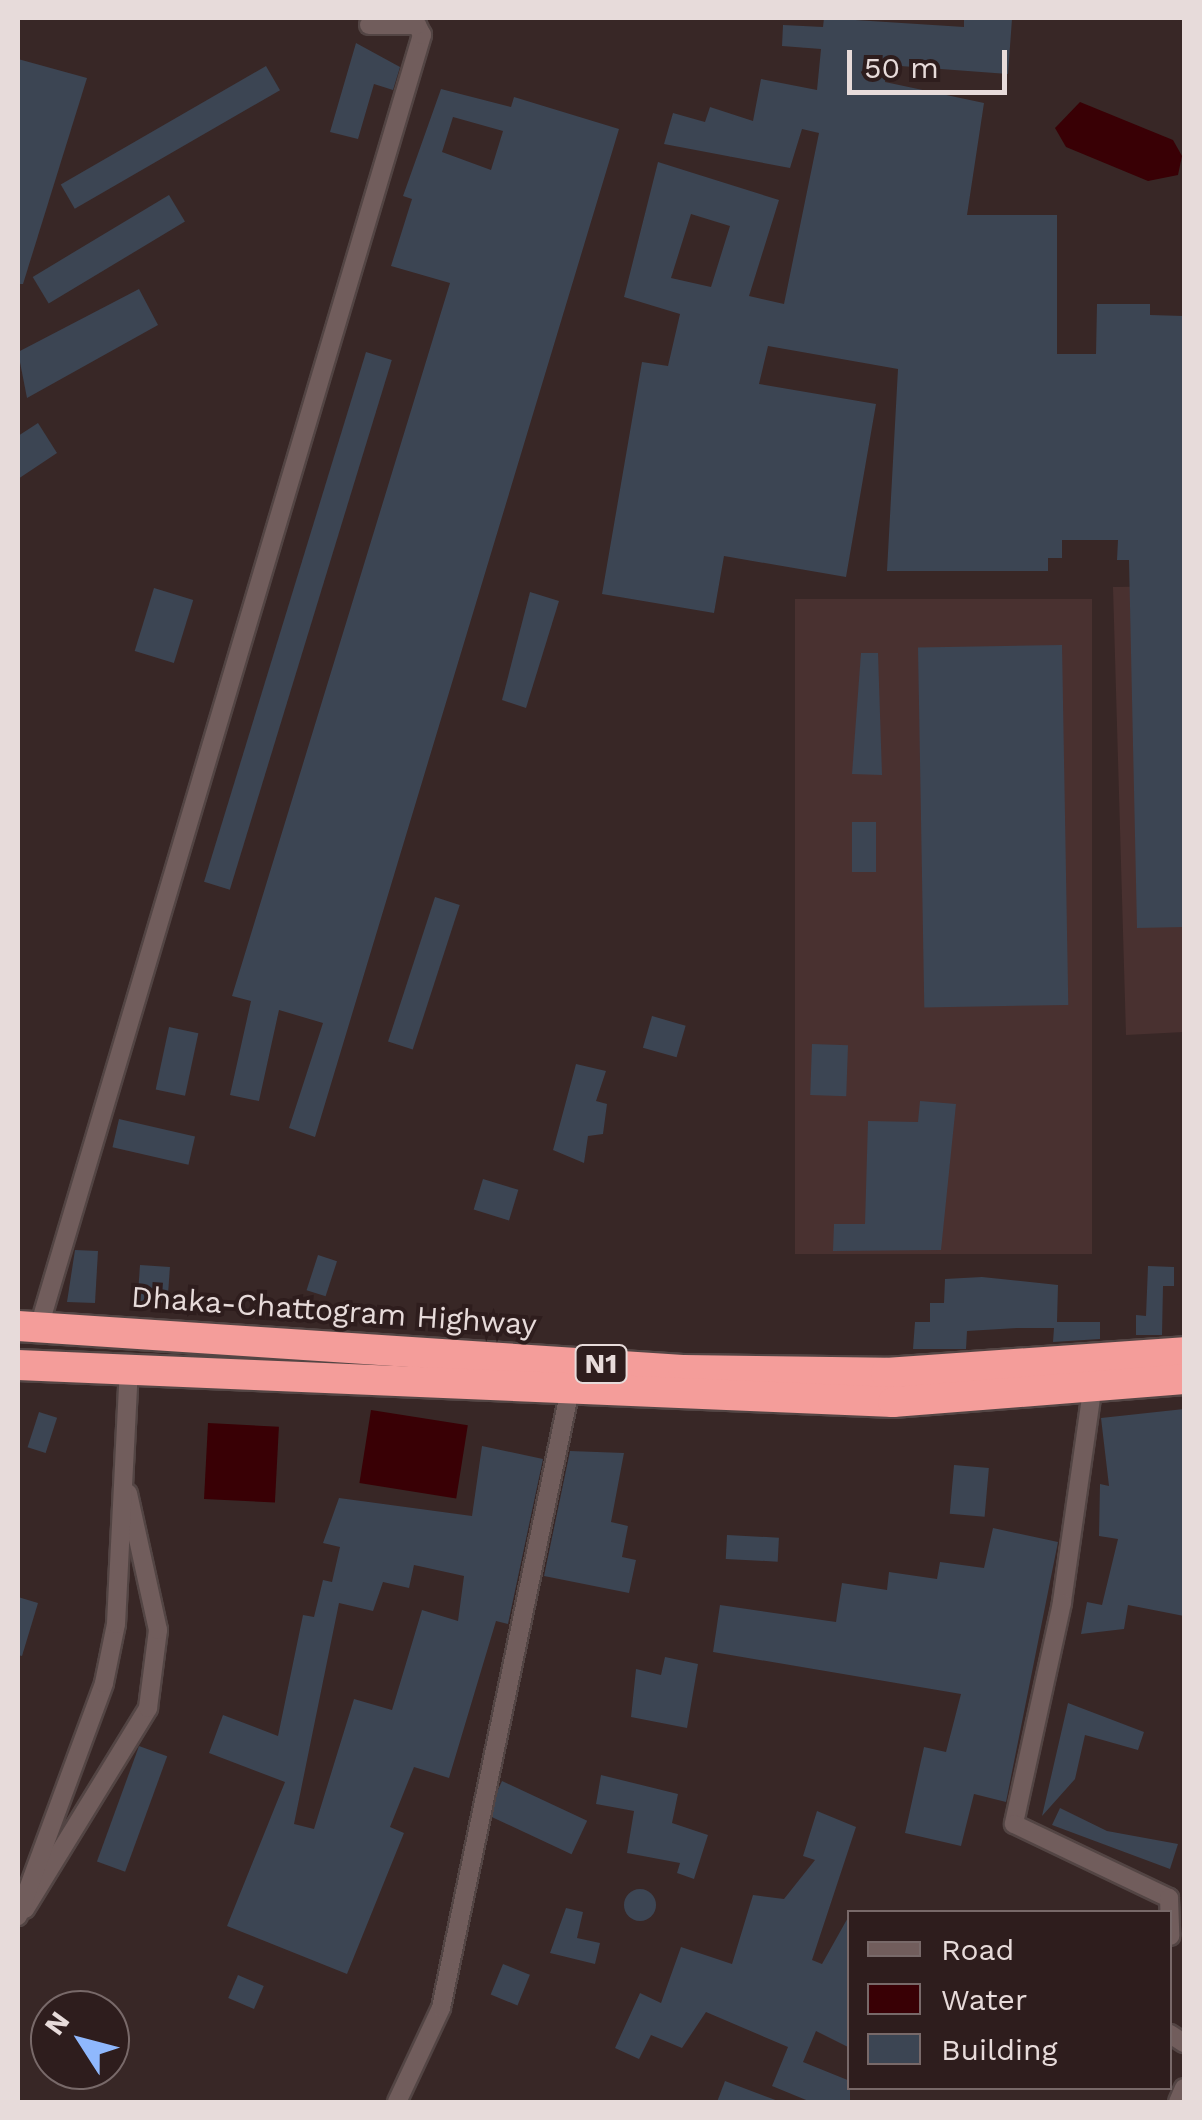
<!DOCTYPE html>
<style>
body{margin:0}
#map{position:relative;width:1202px;height:2120px;overflow:hidden;background:#382726;font-family:"Work Sans",sans-serif}
div>[style]{position:absolute}
.built>*{inset:0;background:#493130;transform-origin:0 0}
.water>*{inset:0;background:#390005;transform-origin:0 0}
.building>*{inset:0;background:#3c4553;transform-origin:0 0}
.round{border-radius:50%}
.roads{filter:drop-shadow(2px 0 #534544) drop-shadow(-2px 0 #534544) drop-shadow(0 2px #534544) drop-shadow(0 -2px #534544)}
.street>*{height:18px;margin:-9px;padding:0 9px;transform-origin:9px;border-radius:9px;background:#715d5c}
.highway>*{height:30px;margin:-15px;padding:0 15px;transform-origin:15px;border-radius:15px;background:#f49d9a}
span{translate:-50% -50%;white-space:nowrap;text-align:center;line-height:1.15;-webkit-text-stroke:8px #2e1d1d;paint-order:stroke}
.shield-label span{padding:2px 8px;background:#2e1d1d;border:2px solid;border-radius:8px;-webkit-text-stroke-width:0}
.shield-label{font-size:28px;color:#e7dbda;font-weight:700}
.street-label{font-size:30px;color:#e7dbda}
.frame{position:absolute;inset:0;border:20px solid #e7dbda;pointer-events:none}
.legend{position:absolute;left:847px;top:1910px;width:325px;height:180px;box-sizing:border-box;background:#2e1d1d;border:2px solid #786969;margin:0;padding:12px 18px;list-style:none;font-size:30px;color:#e7dbda}
.legend li{display:flex;align-items:center;gap:20px;height:50px}
.legend b{width:50px;border:2px solid #786969}
.north{position:absolute;left:30px;top:1990px;width:100px;height:100px;box-sizing:border-box;background:#2e1d1d;border:2px solid #786969;border-radius:50%;rotate:306deg;font-size:28px;font-weight:700;line-height:40px;text-align:center;color:#e7dbda}
.north::after{content:'';display:block;margin:auto;width:35px;height:45px;background:#8fb8fd;clip-path:polygon(50% 0,100% 100%,50% 72%,0 100%)}
.scale{position:absolute;left:847px;top:50px;width:160px;height:45px;box-sizing:border-box;border:5px solid #e7dbda;border-top:0;padding-left:12px;font-size:30px;line-height:35px;white-space:nowrap;color:#e7dbda;-webkit-text-stroke:8px #2e1d1d;paint-order:stroke}
</style>
<div id="map">
<div class="built">
<div style="clip-path:polygon(1184px 586px,1184px 1032px,1126px 1035px,1113px 587px)"></div>
<div style="left:1092px;top:599px;width:655px;height:297px;rotate:90deg"></div>
</div>
<div class="water">
<div style="clip-path:polygon(1080px 102px,1173px 140px,1182px 156px,1178px 175px,1148px 181px,1066px 147px,1055px 128px)"></div>
<div style="left:371px;top:1410px;width:98px;height:74px;rotate:9deg"></div>
<div style="left:208px;top:1423px;width:71px;height:76px;rotate:3deg"></div>
</div>
<div class="building">
<div style="clip-path:polygon(evenodd,824px 18px,964px 27px,964px 18px,1012px 19px,1008px 74px,887px 65px,885px 82px,984px 103px,967px 215px,1057px 215px,1057px 354px,1096px 354px,1097px 304px,1150px 304px,1150px 315px,1184px 316px,1184px 927px,1137px 928px,1129px 560px,1117px 560px,1118px 540px,1062px 540px,1062px 558px,1048px 558px,1048px 571px,887px 571px,898px 369px,768px 346px,759px 384px,876px 404px,846px 577px,724px 556px,714px 613px,602px 594px,642px 362px,668px 366px,680px 314px,624px 297px,658px 162px,779px 200px,749px 296px,784px 304px,819px 133px,802px 129px,790px 168px,664px 144px,673px 113px,705px 122px,710px 107px,753px 121px,761px 79px,817px 90px,821px 49px,782px 46px,783px 25px,823px 27px,824px 18px,691px 214px,730px 226px,711px 287px,671px 278px,691px 214px)"></div>
<div style="clip-path:polygon(356px 43px,400px 67px,393px 90px,374px 84px,358px 139px,330px 132px)"></div>
<div style="clip-path:polygon(18px 59px,87px 78px,23px 284px,18px 284px)"></div>
<div style="left:266px;top:66px;width:28px;height:237px;rotate:60deg"></div>
<div style="clip-path:polygon(evenodd,441px 89px,511px 107px,514px 97px,619px 129px,315px 1137px,289px 1128px,323px 1023px,279px 1010px,259px 1101px,230px 1095px,251px 1001px,232px 996px,450px 283px,391px 266px,412px 199px,403px 196px,441px 89px,453px 117px,503px 131px,491px 170px,442px 152px,453px 117px)"></div>
<div style="left:169px;top:195px;width:31px;height:159px;rotate:59deg"></div>
<div style="clip-path:polygon(139px 289px,158px 325px,27px 398px,18px 352px)"></div>
<div style="left:366px;top:352px;width:27px;height:554px;rotate:17deg"></div>
<div style="clip-path:polygon(38px 423px,57px 453px,18px 479px,18px 436px)"></div>
<div style="left:154px;top:588px;width:41px;height:66px;rotate:17deg"></div>
<div style="clip-path:polygon(530px 592px,559px 601px,526px 708px,502px 700px)"></div>
<div style="left:1062px;top:645px;width:360px;height:144px;rotate:89deg"></div>
<div style="clip-path:polygon(861px 653px,878px 653px,882px 775px,852px 774px)"></div>
<div style="left:852px;top:822px;width:24px;height:50px"></div>
<div style="left:435px;top:897px;width:26px;height:152px;rotate:18deg"></div>
<div style="left:652px;top:1016px;width:35px;height:33px;rotate:16deg"></div>
<div style="left:169px;top:1027px;width:30px;height:64px;rotate:12deg"></div>
<div style="left:812px;top:1044px;width:36px;height:51px;rotate:2deg"></div>
<div style="clip-path:polygon(576px 1064px,606px 1071px,596px 1101px,607px 1104px,603px 1134px,588px 1136px,584px 1163px,553px 1150px)"></div>
<div style="clip-path:polygon(920px 1101px,956px 1104px,941px 1250px,833px 1251px,834px 1224px,865px 1224px,868px 1121px,918px 1122px)"></div>
<div style="left:119px;top:1119px;width:78px;height:29px;rotate:13deg"></div>
<div style="left:483px;top:1179px;width:37px;height:32px;rotate:17deg"></div>
<div style="clip-path:polygon(75px 1250px,98px 1251px,95px 1303px,67px 1302px)"></div>
<div style="left:318px;top:1255px;width:20px;height:37px;rotate:18deg"></div>
<div style="left:140px;top:1265px;width:30px;height:36px;rotate:4deg"></div>
<div style="clip-path:polygon(1148px 1266px,1174px 1267px,1174px 1286px,1163px 1286px,1162px 1335px,1136px 1335px,1136px 1315px,1146px 1316px)"></div>
<div style="clip-path:polygon(982px 1277px,1058px 1285px,1057px 1322px,1100px 1322px,1100px 1339px,1053px 1342px,1054px 1328px,1017px 1328px,967px 1331px,966px 1349px,913px 1349px,915px 1322px,930px 1322px,930px 1303px,944px 1303px,945px 1279px)"></div>
<div style="clip-path:polygon(1184px 1409px,1184px 1616px,1128px 1605px,1124px 1629px,1081px 1634px,1087px 1602px,1102px 1605px,1118px 1539px,1099px 1536px,1100px 1484px,1109px 1486px,1101px 1418px)"></div>
<div style="left:39px;top:1412px;width:19px;height:37px;rotate:18deg"></div>
<div style="clip-path:polygon(evenodd,482px 1446px,543px 1459px,508px 1624px,496px 1621px,449px 1778px,414px 1767px,390px 1827px,404px 1833px,347px 1974px,227px 1926px,285px 1782px,209px 1753px,223px 1715px,278px 1736px,303px 1615px,314px 1617px,323px 1580px,332px 1582px,340px 1547px,323px 1543px,339px 1498px,472px 1516px,482px 1446px,414px 1565px,464px 1576px,458px 1621px,422px 1610px,392px 1710px,354px 1699px,314px 1829px,294px 1824px,339px 1603px,373px 1611px,383px 1582px,409px 1588px,414px 1565px)"></div>
<div style="clip-path:polygon(570px 1451px,624px 1453px,611px 1522px,628px 1526px,622px 1557px,636px 1560px,629px 1593px,544px 1576px)"></div>
<div style="left:954px;top:1465px;width:35px;height:49px;rotate:5deg"></div>
<div style="clip-path:polygon(993px 1528px,1058px 1542px,1006px 1802px,974px 1794px,961px 1846px,905px 1833px,924px 1747px,946px 1752px,961px 1694px,713px 1652px,720px 1605px,836px 1622px,842px 1583px,887px 1590px,889px 1572px,937px 1579px,940px 1562px,984px 1568px)"></div>
<div style="left:727px;top:1535px;width:52px;height:24px;rotate:3deg"></div>
<div style="clip-path:polygon(18px 1597px,38px 1603px,22px 1656px,18px 1655px)"></div>
<div style="clip-path:polygon(665px 1657px,698px 1664px,687px 1728px,631px 1717px,636px 1669px,661px 1675px)"></div>
<div style="clip-path:polygon(1068px 1703px,1144px 1732px,1138px 1750px,1085px 1735px,1075px 1779px,1042px 1816px)"></div>
<div style="left:139px;top:1746px;width:30px;height:123px;rotate:20deg"></div>
<div style="clip-path:polygon(601px 1775px,678px 1794px,672px 1823px,708px 1835px,694px 1879px,677px 1873px,680px 1863px,627px 1853px,634px 1811px,596px 1804px)"></div>
<div style="left:502px;top:1781px;width:94px;height:37px;rotate:25deg"></div>
<div style="clip-path:polygon(1060px 1808px,1107px 1831px,1178px 1844px,1170px 1869px,1052px 1825px)"></div>
<div style="clip-path:polygon(817px 1811px,856px 1827px,812px 1960px,822px 1964px,850px 1914px,850px 2048px,816px 2031px,803px 2062px,850px 2081px,850px 2102px,811px 2102px,772px 2086px,788px 2047px,706px 2012px,682px 2048px,651px 2035px,639px 2059px,615px 2048px,640px 1993px,661px 2003px,681px 1947px,732px 1964px,753px 1895px,784px 1899px,815px 1860px,803px 1856px)"></div>
<div class="round" style="left:624px;top:1889px;width:32px;height:32px"></div>
<div style="clip-path:polygon(566px 1908px,583px 1912px,577px 1938px,600px 1943px,595px 1964px,550px 1953px)"></div>
<div style="left:503px;top:1964px;width:29px;height:33px;rotate:22deg"></div>
<div style="left:238px;top:1975px;width:28px;height:25px;rotate:23deg"></div>
<div style="clip-path:polygon(725px 2081px,778px 2101px,778px 2102px,717px 2102px)"></div>
</div>
<div class="roads">
<div class="street">
<div style="left:39px;top:1327px;width:1348px;rotate:-73.49deg"></div>
<div style="left:422px;top:35px;width:11px;rotate:-117deg"></div>
<div style="left:417px;top:25px;width:48px;rotate:180deg"></div>
<div style="left:1092px;top:1391px;width:214px;rotate:98.1deg"></div>
<div style="left:1062px;top:1603px;width:226px;rotate:102.3deg"></div>
<div style="left:1014px;top:1824px;width:172px;rotate:25.5deg"></div>
<div style="left:1169px;top:1898px;width:38px;rotate:88deg"></div>
<div style="left:25px;top:1909px;width:236px;rotate:-58.5deg"></div>
<div style="left:148px;top:1708px;width:79px;rotate:-82.7deg"></div>
<div style="left:158px;top:1630px;width:140px;rotate:-102.4deg"></div>
<div style="left:18px;top:1916px;width:248px;rotate:-69.7deg"></div>
<div style="left:104px;top:1683px;width:60px;rotate:-78.5deg"></div>
<div style="left:116px;top:1624px;width:257px;rotate:-87.1deg"></div>
<div style="left:1170px;top:2034px;width:17px;rotate:33deg"></div>
<div style="left:397px;top:2102px;width:104px;rotate:-64.9deg"></div>
<div style="left:441px;top:2008px;width:627px;rotate:-78.22deg"></div>
<div style="left:1178px;top:2102px;width:15px;rotate:-67deg"></div>
</div>
<div class="highway">
<div style="left:18px;top:1326px;width:666px;rotate:3.79deg"></div>
<div style="left:683px;top:1370px;width:203px;rotate:0.8deg"></div>
<div style="left:886px;top:1373px;width:299px;rotate:-4deg"></div>
<div style="left:18px;top:1365px;width:876px;rotate:2.42deg"></div>
<div style="left:893px;top:1402px;width:292px;rotate:-4.5deg"></div>
</div>
</div>
<div class="shield-label">
<span style="left:601px;top:1364px">N1</span>
</div>
<div class="street-label">
<span style="left:334px;top:1311px;rotate:4deg">Dhaka-Chattogram Highway</span>
</div>
<div class="frame"></div>
<ul class="legend">
<li><b style="height:12px;background:#715d5c"></b>Road</li>
<li><b style="height:28px;background:#390005"></b>Water</li>
<li><b style="height:28px;background:#3c4553"></b>Building</li>
</ul>
<div class="north">N</div>
<div class="scale">50 m</div>
</div>
